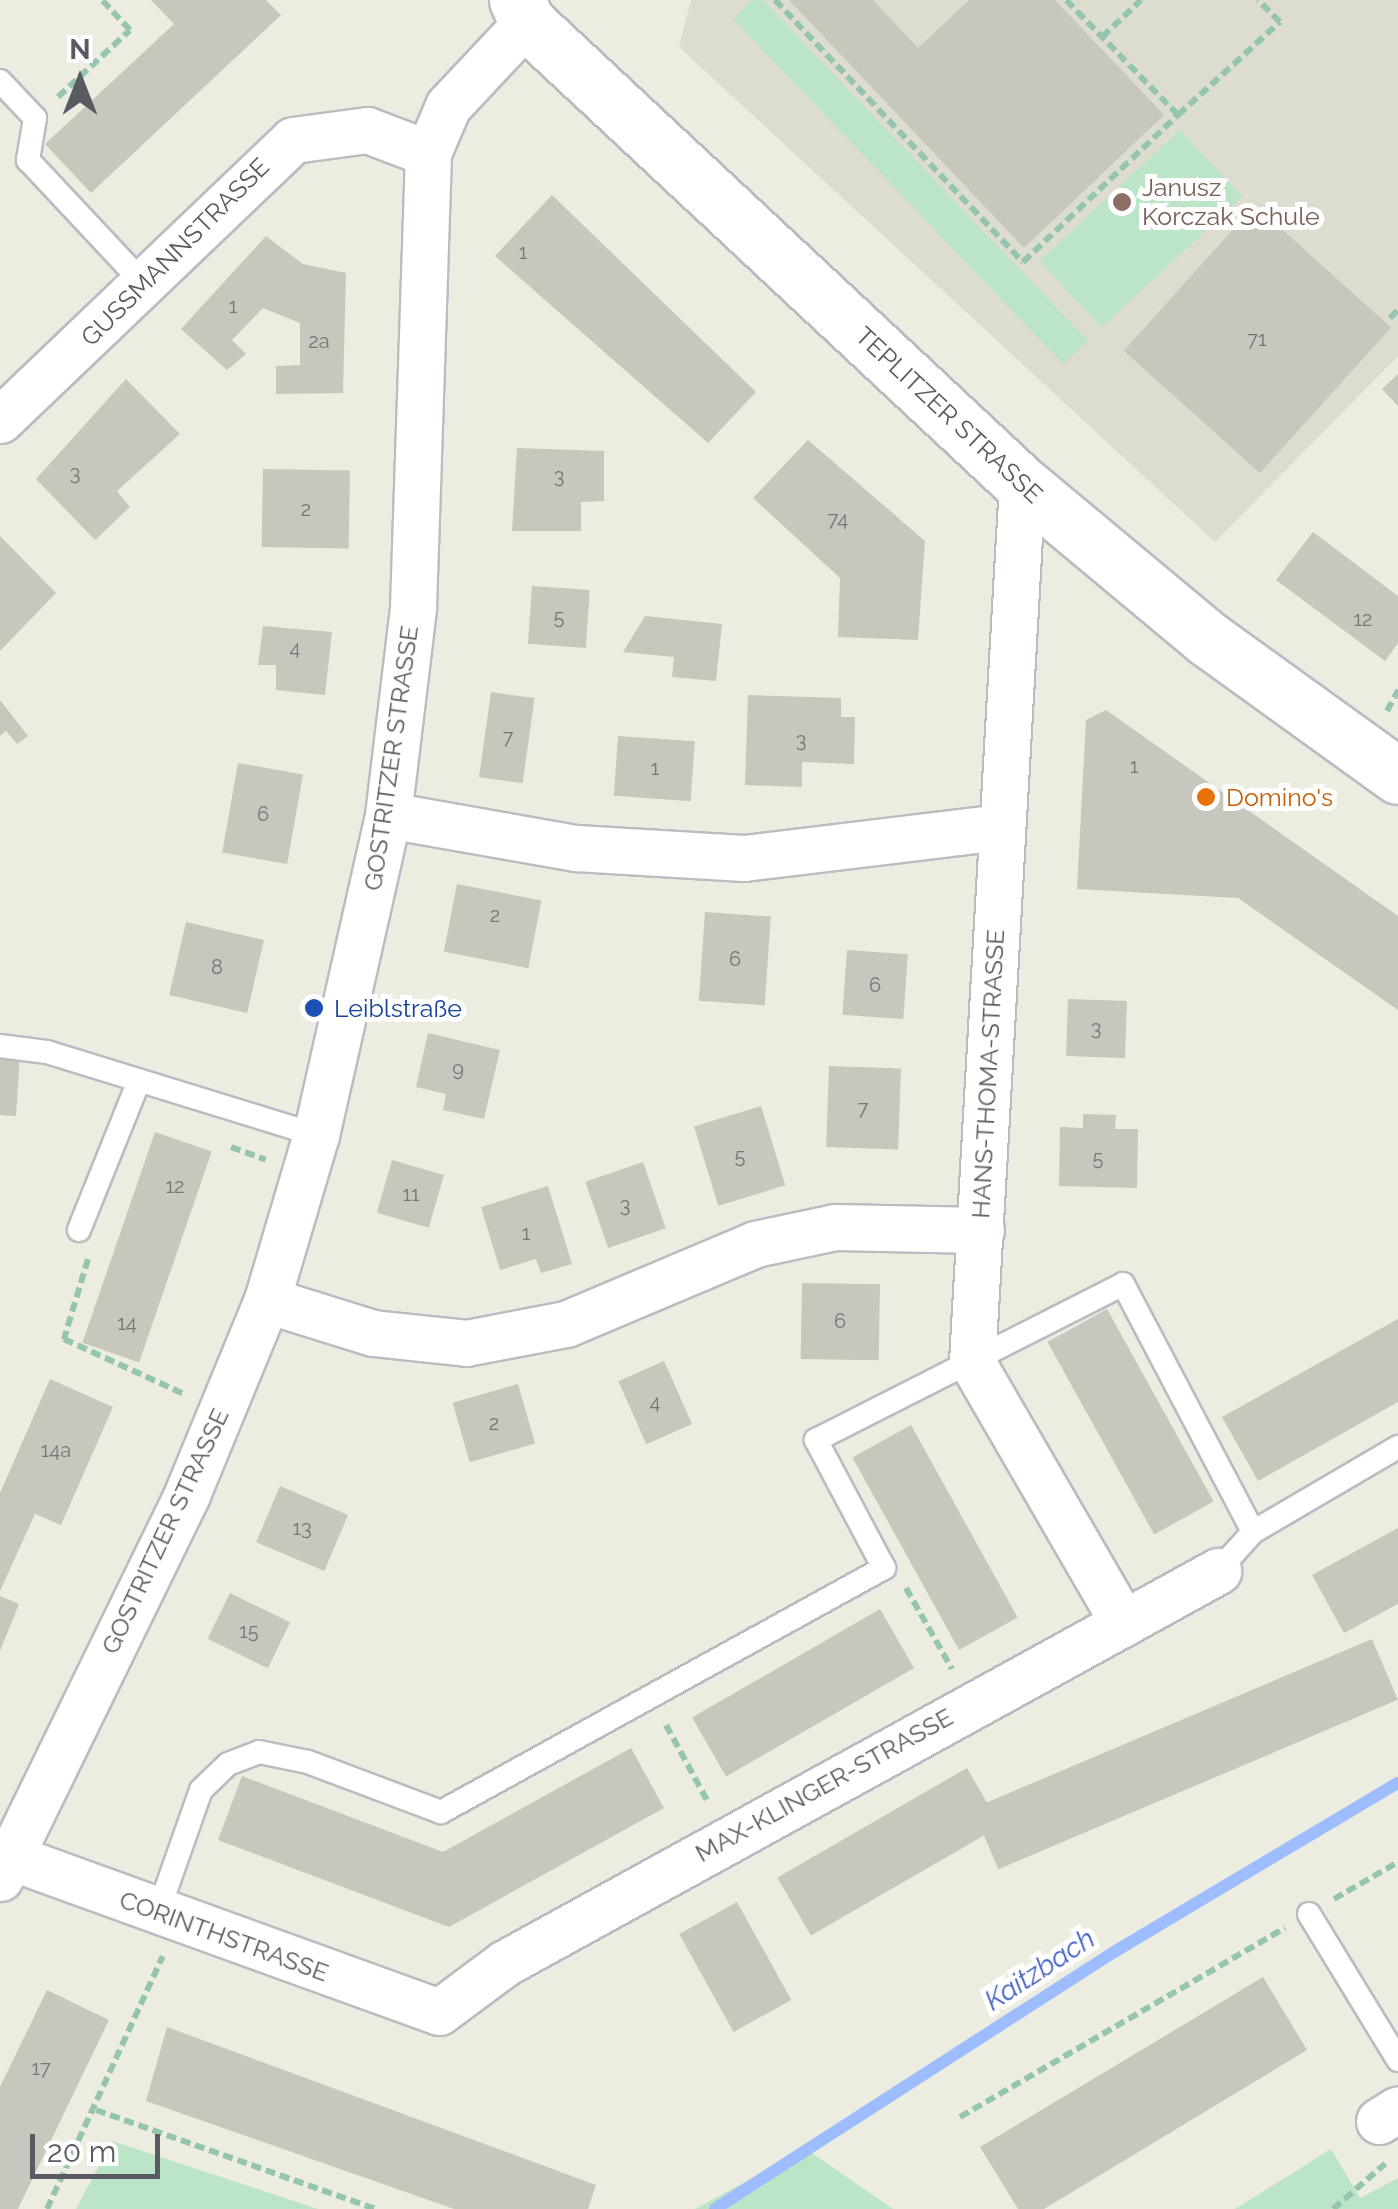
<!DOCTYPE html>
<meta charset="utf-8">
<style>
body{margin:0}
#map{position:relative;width:1398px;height:2209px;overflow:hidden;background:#ecece0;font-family:Raleway,sans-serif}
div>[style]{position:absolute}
.education>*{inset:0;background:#dcdccf}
.green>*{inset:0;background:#bce4c6;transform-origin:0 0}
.stream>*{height:12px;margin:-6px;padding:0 6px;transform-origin:6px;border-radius:6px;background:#9ebdff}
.building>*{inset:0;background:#c7c7bd;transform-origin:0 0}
.path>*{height:6px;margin-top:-3px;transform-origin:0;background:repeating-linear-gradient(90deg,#96c5af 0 10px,transparent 0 15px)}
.roads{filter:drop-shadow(2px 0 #bbbcc2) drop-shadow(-2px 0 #bbbcc2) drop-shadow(0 2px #bbbcc2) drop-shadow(0 -2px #bbbcc2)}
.lane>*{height:22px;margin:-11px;padding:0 11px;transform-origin:11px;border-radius:11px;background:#fff}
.street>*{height:45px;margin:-22.5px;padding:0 22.5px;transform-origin:22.5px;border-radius:22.5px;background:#fff}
.secondary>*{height:55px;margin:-27.5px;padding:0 27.5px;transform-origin:27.5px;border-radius:27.5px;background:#fff}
.dots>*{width:28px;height:28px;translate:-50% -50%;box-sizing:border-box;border:5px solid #fff;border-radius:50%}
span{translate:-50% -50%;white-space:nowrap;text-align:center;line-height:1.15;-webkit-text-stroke:10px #fff;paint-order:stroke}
.number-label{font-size:20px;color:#747679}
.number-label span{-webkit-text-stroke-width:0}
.education-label{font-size:25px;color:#785e54}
.left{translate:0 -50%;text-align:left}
.street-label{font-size:25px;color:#595b62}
.food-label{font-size:25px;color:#c56008}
.transit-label{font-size:25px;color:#164399}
.water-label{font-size:28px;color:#4161c2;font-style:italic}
.north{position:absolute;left:30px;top:30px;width:100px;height:100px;-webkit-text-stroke:8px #fff;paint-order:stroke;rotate:0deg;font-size:28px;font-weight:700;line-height:40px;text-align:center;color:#595b62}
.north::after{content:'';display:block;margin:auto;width:35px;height:45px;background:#595b62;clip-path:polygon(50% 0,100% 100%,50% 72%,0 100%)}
.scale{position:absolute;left:30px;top:2134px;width:130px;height:45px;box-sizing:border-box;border:5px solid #595b62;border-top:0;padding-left:12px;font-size:30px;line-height:35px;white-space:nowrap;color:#595b62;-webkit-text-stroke:8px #fff;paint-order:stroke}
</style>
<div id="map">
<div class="education">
<div style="clip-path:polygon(691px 0,1398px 0,1398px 356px,1215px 542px,679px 47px)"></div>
</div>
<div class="green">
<div style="clip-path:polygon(753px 0,763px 0,1088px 341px,1063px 364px,733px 19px)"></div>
<div style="left:1180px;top:130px;width:91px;height:192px;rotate:47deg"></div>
<div style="clip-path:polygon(112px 2141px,318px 2209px,76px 2209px)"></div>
<div style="clip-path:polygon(806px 2149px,893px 2209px,695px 2209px)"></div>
<div style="clip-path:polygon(1331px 2149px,1360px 2198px,1398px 2178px,1398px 2209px,1235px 2209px)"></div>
</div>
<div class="stream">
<div style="left:715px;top:2209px;width:475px;rotate:-32.8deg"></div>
<div style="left:1114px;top:1952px;width:330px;rotate:-30.8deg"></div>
</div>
<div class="building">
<div style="clip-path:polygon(151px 0,266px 0,281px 15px,91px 193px,45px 144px,174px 24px)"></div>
<div style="clip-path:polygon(789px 0,873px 0,918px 48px,969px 0,1055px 0,1164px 115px,1024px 248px)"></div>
<div style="clip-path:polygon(552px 195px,756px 392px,708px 443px,495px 256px)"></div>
<div style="left:1255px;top:205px;width:183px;height:196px;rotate:42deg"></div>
<div style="clip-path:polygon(266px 236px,303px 264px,346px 273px,343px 393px,276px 394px,276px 366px,300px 365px,300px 323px,263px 308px,232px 340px,246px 354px,227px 370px,181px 329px)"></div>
<div style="clip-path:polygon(1398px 374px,1398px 406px,1382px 389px)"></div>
<div style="clip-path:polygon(126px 379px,180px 434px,117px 491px,130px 507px,95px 540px,36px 479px)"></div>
<div style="clip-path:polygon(808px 440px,925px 541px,918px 640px,838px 637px,840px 578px,753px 498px)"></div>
<div style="clip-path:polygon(517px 448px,604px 451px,604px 501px,581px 502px,581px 531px,512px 531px)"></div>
<div style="left:263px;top:469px;width:87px;height:78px;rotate:1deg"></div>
<div style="clip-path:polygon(1313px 532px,1398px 596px,1398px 643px,1385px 661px,1276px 580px)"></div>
<div style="clip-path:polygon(0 536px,56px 593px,0 651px)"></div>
<div style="left:532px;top:586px;width:58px;height:58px;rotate:4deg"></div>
<div style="clip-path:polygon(645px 616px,722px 624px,716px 681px,672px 677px,674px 657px,623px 652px)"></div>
<div style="clip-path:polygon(263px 626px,332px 632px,325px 695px,276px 690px,276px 665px,258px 665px)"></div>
<div style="left:491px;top:692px;width:44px;height:86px;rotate:8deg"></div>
<div style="clip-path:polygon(748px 695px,841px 698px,841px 717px,855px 717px,854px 764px,802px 762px,802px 787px,745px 785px)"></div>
<div style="clip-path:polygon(0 700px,28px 736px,17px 744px,6px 731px,0 736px)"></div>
<div style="clip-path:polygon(1106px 710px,1398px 916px,1398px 1010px,1238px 898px,1077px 889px,1086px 720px)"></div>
<div style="left:618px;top:736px;width:77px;height:60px;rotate:4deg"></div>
<div style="left:238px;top:763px;width:66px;height:91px;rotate:10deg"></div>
<div style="left:457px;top:884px;width:86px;height:69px;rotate:11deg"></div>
<div style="left:705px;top:912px;width:66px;height:89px;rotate:4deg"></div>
<div style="left:186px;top:922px;width:80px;height:75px;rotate:13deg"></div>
<div style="left:847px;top:950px;width:61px;height:65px;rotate:4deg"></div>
<div style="left:1068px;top:999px;width:59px;height:57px;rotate:2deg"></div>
<div style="clip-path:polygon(428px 1033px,500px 1050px,484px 1119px,443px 1110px,446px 1094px,416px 1087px)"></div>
<div style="clip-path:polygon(0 1055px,20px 1056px,16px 1116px,0 1115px)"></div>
<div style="left:829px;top:1066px;width:72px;height:81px;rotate:2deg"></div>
<div style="left:761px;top:1106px;width:83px;height:70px;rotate:73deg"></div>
<div style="clip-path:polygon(1083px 1114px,1116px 1115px,1115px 1129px,1138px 1129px,1137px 1188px,1059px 1186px,1060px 1127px,1083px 1128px)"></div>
<div style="left:155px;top:1132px;width:60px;height:223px;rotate:19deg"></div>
<div style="left:392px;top:1160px;width:54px;height:55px;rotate:16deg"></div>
<div style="left:643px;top:1162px;width:70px;height:61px;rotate:71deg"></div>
<div style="clip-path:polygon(548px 1186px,572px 1264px,541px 1273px,536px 1259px,500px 1270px,481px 1207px)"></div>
<div style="left:802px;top:1283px;width:78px;height:76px;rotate:1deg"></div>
<div style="left:1107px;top:1309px;width:220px;height:68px;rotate:61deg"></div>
<div style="clip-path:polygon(1398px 1319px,1398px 1402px,1258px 1481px,1222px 1417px)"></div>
<div style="left:664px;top:1361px;width:69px;height:50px;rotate:66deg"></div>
<div style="clip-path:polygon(50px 1379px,113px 1407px,61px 1525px,35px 1514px,0 1591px,0 1493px)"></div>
<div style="left:518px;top:1384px;width:62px;height:68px;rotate:74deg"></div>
<div style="left:911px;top:1425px;width:220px;height:67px;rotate:61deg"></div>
<div style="left:280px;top:1486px;width:74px;height:61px;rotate:23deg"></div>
<div style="clip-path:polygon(1398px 1528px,1398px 1604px,1344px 1633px,1312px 1575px)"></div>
<div style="left:230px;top:1593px;width:67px;height:51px;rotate:26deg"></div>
<div style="clip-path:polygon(0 1596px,19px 1604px,0 1651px)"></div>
<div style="left:880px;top:1609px;width:68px;height:217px;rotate:60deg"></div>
<div style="left:1372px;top:1639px;width:66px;height:434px;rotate:67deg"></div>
<div style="clip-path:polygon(631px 1748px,664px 1808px,449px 1927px,218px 1840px,242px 1776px,443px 1852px)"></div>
<div style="left:967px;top:1768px;width:67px;height:219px;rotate:60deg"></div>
<div style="left:737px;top:1902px;width:112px;height:66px;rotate:61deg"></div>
<div style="clip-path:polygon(1263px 1977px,1307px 2050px,1044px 2209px,1018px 2209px,980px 2147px)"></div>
<div style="clip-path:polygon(47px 1990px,109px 2020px,18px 2209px,0 2209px,0 2087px)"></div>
<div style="clip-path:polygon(167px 2027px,596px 2185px,588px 2209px,454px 2209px,146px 2101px)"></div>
</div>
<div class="path">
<div style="left:775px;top:0;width:361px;rotate:46.6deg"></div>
<div style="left:1023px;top:262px;width:214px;rotate:-43.5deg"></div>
<div style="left:1178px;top:115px;width:161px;rotate:-134.2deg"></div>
<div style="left:1102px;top:37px;width:54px;rotate:-43.5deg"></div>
<div style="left:58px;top:97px;width:98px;rotate:-42.9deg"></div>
<div style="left:130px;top:30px;width:41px;rotate:-133deg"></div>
<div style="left:1178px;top:115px;width:138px;rotate:-42.4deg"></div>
<div style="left:1280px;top:22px;width:31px;rotate:-135deg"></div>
<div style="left:1390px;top:318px;width:11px;rotate:-45deg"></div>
<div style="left:1387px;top:711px;width:24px;rotate:-62deg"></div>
<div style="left:231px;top:1147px;width:37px;rotate:20deg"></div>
<div style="left:88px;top:1259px;width:84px;rotate:106.7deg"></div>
<div style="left:64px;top:1339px;width:132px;rotate:24.6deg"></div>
<div style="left:906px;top:1588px;width:93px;rotate:60.4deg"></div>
<div style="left:666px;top:1725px;width:88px;rotate:61.4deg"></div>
<div style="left:1334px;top:1899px;width:74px;rotate:-30deg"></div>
<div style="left:96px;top:2110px;width:296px;rotate:19.5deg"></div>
<div style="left:960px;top:2117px;width:376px;rotate:-30.2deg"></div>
<div style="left:47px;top:2209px;width:278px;rotate:-65.4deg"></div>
<div style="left:1333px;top:2209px;width:69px;rotate:-40.9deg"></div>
</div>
<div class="roads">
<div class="lane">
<div style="left:0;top:81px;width:51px;rotate:46.6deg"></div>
<div style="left:35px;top:118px;width:43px;rotate:99.5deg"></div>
<div style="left:28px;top:160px;width:171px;rotate:46.9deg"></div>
<div style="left:0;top:1046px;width:47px;rotate:7.3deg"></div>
<div style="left:47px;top:1052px;width:282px;rotate:17.1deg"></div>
<div style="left:79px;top:1230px;width:161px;rotate:-68.1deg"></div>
<div style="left:1253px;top:1532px;width:168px;rotate:-30.4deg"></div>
<div style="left:158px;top:1912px;width:129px;rotate:-70.6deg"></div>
<div style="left:201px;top:1790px;width:37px;rotate:-44deg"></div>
<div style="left:228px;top:1764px;width:33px;rotate:-21deg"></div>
<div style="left:259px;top:1752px;width:50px;rotate:11.5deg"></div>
<div style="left:308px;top:1762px;width:142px;rotate:20.6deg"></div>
<div style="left:441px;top:1812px;width:506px;rotate:-28.85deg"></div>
<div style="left:884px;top:1568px;width:145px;rotate:-118deg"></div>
<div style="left:816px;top:1440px;width:344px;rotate:-26.9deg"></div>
<div style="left:1123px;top:1284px;width:280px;rotate:62.3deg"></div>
<div style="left:1253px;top:1532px;width:52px;rotate:131.9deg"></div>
<div style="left:1309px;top:1914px;width:171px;rotate:58.6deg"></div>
</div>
<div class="street">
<div style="left:0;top:420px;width:405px;rotate:-43.7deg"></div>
<div style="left:293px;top:140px;width:75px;rotate:-7.7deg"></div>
<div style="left:367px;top:130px;width:65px;rotate:20.7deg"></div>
<div style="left:1022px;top:484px;width:879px;rotate:93.26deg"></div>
<div style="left:972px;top:1362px;width:302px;rotate:59.9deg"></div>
<div style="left:388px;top:815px;width:191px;rotate:10deg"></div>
<div style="left:576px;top:848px;width:168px;rotate:3.4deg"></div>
<div style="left:744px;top:858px;width:258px;rotate:-6.9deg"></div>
<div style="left:267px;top:1300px;width:111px;rotate:17.3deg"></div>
<div style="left:373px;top:1333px;width:94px;rotate:6.1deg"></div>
<div style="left:466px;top:1343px;width:102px;rotate:-10.8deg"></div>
<div style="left:566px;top:1324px;width:205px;rotate:-22.9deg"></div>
<div style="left:755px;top:1244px;width:82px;rotate:-12deg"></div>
<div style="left:835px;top:1227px;width:146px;rotate:1.2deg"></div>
<div style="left:11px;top:1857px;width:455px;rotate:19.9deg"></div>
<div style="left:439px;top:2012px;width:82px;rotate:-36.6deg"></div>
<div style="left:505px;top:1963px;width:814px;rotate:-28.8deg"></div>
<div style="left:0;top:1878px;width:427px;rotate:-64deg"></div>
<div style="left:187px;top:1494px;width:210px;rotate:-67.6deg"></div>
<div style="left:267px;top:1300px;width:172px;rotate:-73.5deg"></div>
<div style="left:316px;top:1135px;width:328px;rotate:-77.3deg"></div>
<div style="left:388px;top:815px;width:209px;rotate:-83.1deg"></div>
<div style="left:413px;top:607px;width:454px;rotate:-88.1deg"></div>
<div style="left:428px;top:153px;width:51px;rotate:-66.9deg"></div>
<div style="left:448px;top:106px;width:115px;rotate:-46.8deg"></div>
<div style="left:1379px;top:2121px;width:22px;rotate:-32deg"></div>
</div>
<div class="secondary">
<div style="left:517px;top:0;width:24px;rotate:66deg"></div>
<div style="left:527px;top:22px;width:677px;rotate:43.03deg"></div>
<div style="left:1022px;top:484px;width:242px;rotate:39.8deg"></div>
<div style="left:1208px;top:639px;width:234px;rotate:35.8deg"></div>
</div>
</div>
<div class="dots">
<div style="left:1122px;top:202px;background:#8d6e63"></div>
<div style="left:1206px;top:797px;background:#e8710a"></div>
<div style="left:314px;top:1008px;background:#1a4fb4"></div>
</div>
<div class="number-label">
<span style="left:523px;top:252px">1</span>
<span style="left:233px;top:306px">1</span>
<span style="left:1257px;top:339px">71</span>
<span style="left:319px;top:341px">2a</span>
<span style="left:75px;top:473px">3</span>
<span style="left:559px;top:476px">3</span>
<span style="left:306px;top:509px">2</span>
<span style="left:838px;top:519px">74</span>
<span style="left:559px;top:617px">5</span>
<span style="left:1363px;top:619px">12</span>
<span style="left:295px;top:648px">4</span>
<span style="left:508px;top:737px">7</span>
<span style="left:801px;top:740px">3</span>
<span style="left:1134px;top:766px">1</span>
<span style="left:655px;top:768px">1</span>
<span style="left:263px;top:814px">6</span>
<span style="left:495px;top:915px">2</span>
<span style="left:735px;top:959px">6</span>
<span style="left:217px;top:967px">8</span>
<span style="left:875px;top:985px">6</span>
<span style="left:1096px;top:1028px">3</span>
<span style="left:458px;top:1069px">9</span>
<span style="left:863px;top:1108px">7</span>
<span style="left:740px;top:1156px">5</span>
<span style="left:1098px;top:1158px">5</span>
<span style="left:175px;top:1186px">12</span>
<span style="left:411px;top:1194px">11</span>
<span style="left:625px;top:1205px">3</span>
<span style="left:526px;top:1233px">1</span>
<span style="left:840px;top:1321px">6</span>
<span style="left:127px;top:1323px">14</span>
<span style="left:655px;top:1402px">4</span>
<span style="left:494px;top:1423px">2</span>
<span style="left:56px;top:1450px">14a</span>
<span style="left:302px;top:1528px">13</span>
<span style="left:249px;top:1631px">15</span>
<span style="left:41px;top:2068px">17</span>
</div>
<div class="education-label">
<span class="left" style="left:1142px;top:202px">Janusz<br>Korczak Schule</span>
</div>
<div class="street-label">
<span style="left:175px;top:252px;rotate:-45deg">GUSSMANNSTRASSE</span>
<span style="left:949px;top:415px;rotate:43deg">TEPLITZER STRASSE</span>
<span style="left:391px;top:758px;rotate:-82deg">GOSTRITZER STRASSE</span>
<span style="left:988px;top:1074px;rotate:-87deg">HANS-THOMA-STRASSE</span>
<span style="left:165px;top:1531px;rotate:-65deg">GOSTRITZER STRASSE</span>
<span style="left:824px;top:1785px;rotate:-29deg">MAX-KLINGER-STRASSE</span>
<span style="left:224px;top:1936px;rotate:20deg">CORINTHSTRASSE</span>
</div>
<div class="food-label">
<span class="left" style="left:1226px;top:797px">Domino's</span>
</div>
<div class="transit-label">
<span class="left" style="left:334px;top:1008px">Leiblstraße</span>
</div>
<div class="water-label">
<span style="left:1040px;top:1970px;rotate:-33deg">Kaitzbach</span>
</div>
<div class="north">N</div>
<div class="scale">20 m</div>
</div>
